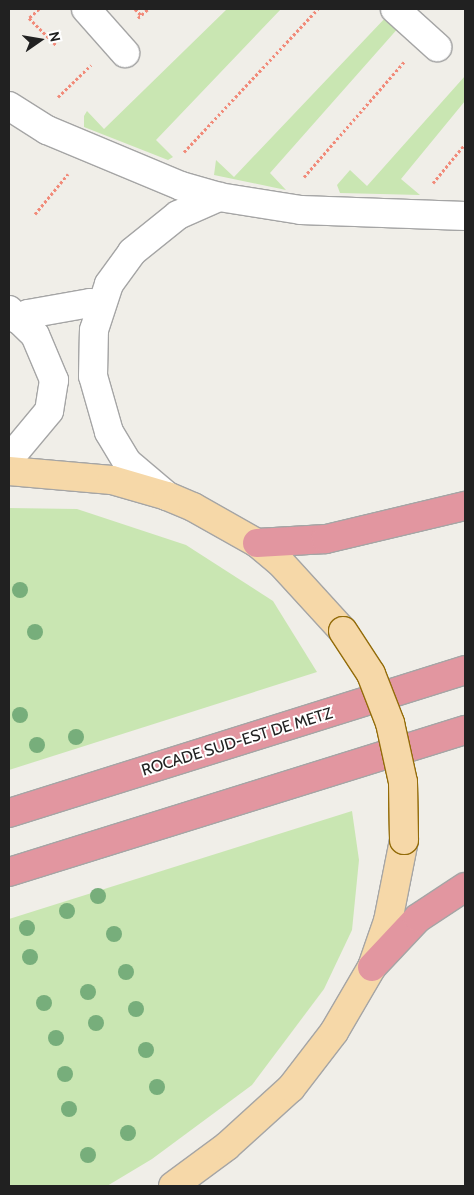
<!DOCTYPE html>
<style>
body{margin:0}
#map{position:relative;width:474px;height:1195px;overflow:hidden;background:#f0eee8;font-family:Cabin,sans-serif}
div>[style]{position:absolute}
.grass>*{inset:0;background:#c9e6b2}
.path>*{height:3px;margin-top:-1.5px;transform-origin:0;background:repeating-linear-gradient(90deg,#f18a79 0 2.5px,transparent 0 5px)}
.roads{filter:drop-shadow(1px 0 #a5a5a5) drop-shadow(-1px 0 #a5a5a5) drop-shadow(0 1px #a5a5a5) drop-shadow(0 -1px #a5a5a5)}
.minor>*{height:28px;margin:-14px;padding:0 14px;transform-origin:14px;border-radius:14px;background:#fff}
.major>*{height:28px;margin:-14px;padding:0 14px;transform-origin:14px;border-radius:14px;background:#f6d8a8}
.highway>*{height:28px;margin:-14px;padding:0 14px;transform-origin:14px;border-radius:14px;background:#e296a0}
.bridges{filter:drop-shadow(1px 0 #936c0a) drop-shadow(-1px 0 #936c0a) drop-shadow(0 1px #936c0a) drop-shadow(0 -1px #936c0a)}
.major-bridge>*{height:28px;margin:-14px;padding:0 14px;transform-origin:14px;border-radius:14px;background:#f6d8a8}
.trees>*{width:16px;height:16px;margin:-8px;border-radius:50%;background:#77ae7b}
span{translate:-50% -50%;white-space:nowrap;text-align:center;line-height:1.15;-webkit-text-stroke:4px #fff;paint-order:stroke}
.street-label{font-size:16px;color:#212121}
.frame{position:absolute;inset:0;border:10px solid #212121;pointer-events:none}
.north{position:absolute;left:15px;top:15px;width:50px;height:50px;-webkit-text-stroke:4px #fff;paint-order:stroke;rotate:77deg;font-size:14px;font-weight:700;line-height:20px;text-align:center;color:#212121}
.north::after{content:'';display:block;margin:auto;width:18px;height:22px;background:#212121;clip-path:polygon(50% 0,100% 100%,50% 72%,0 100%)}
</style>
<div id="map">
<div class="grass">
<div style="clip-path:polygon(227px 9px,281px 9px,156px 140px,173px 157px,168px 160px,84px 127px,84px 116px,87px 111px,104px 129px)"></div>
<div style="clip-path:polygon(388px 15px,400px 26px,270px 173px,286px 190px,214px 175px,216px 160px,234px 177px)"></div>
<div style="clip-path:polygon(465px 76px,465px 101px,401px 179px,420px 195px,340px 193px,337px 185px,350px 170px,367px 186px)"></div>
<div style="clip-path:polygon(9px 508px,77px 509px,186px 545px,273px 601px,317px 672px,9px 770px)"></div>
<div style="clip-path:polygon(352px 811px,359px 860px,352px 930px,324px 989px,252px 1085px,152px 1159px,107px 1186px,9px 1186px,9px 919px)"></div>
</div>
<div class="path">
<div style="left:39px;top:9px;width:13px;rotate:138deg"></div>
<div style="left:29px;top:18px;width:40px;rotate:45deg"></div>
<div style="left:135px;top:9px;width:8px;rotate:45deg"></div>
<div style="left:138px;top:18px;width:13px;rotate:-42deg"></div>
<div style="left:58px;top:97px;width:46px;rotate:-44.1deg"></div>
<div style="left:184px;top:152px;width:196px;rotate:-46.9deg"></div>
<div style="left:304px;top:177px;width:154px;rotate:-49deg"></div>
<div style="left:433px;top:183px;width:50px;rotate:-50.6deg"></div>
<div style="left:35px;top:214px;width:52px;rotate:-50.5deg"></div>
</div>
<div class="roads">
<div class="minor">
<div style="left:86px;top:9px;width:59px;rotate:48.4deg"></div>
<div style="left:395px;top:9px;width:57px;rotate:42.1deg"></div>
<div style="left:9px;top:106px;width:45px;rotate:32.3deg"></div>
<div style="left:47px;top:130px;width:145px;rotate:22.7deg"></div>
<div style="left:181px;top:186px;width:40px;rotate:16deg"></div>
<div style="left:219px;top:197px;width:83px;rotate:9deg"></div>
<div style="left:301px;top:210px;width:164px;rotate:2.1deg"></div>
<div style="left:9px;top:310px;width:36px;rotate:44deg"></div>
<div style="left:35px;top:335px;width:49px;rotate:67.1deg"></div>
<div style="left:54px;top:380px;width:31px;rotate:99deg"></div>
<div style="left:49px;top:411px;width:62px;rotate:129.8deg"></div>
<div style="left:17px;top:319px;width:12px;rotate:-24deg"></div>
<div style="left:28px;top:314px;width:63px;rotate:-10.1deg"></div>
<div style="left:90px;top:303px;width:11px;rotate:10deg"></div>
<div style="left:167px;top:496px;width:52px;rotate:-139.6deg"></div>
<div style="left:127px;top:462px;width:35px;rotate:-121deg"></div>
<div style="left:109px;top:432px;width:58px;rotate:-105.9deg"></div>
<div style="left:93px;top:376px;width:46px;rotate:-88.8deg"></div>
<div style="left:94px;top:330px;width:48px;rotate:-71.9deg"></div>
<div style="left:109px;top:284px;width:39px;rotate:-54deg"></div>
<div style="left:132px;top:252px;width:59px;rotate:-38.8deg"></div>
<div style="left:178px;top:215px;width:45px;rotate:-23.7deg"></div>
</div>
<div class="major">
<div style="left:9px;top:471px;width:103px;rotate:5deg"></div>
<div style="left:112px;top:480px;width:57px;rotate:16.2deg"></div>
<div style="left:167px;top:496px;width:28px;rotate:23deg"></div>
<div style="left:193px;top:507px;width:73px;rotate:29.4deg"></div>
<div style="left:257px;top:543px;width:30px;rotate:40deg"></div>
<div style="left:280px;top:562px;width:93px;rotate:47.6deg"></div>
<div style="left:173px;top:1186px;width:67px;rotate:-36.5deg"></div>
<div style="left:227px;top:1146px;width:86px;rotate:-42.2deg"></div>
<div style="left:291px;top:1088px;width:71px;rotate:-52.5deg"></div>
<div style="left:334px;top:1032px;width:75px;rotate:-59.7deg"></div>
<div style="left:372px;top:967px;width:49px;rotate:-70.8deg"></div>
<div style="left:388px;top:921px;width:83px;rotate:-78.8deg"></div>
</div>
<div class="highway">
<div style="left:257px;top:543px;width:69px;rotate:-3.3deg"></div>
<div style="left:326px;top:539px;width:143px;rotate:-13.4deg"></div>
<div style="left:9px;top:813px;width:478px;rotate:-17.4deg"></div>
<div style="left:9px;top:872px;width:478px;rotate:-17.3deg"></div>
<div style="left:372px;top:967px;width:67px;rotate:-46.8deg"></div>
<div style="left:418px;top:918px;width:56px;rotate:-33.4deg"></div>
</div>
</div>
<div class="bridges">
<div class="major-bridge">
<div style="left:343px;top:631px;width:51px;rotate:56.9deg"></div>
<div style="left:371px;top:674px;width:53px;rotate:68.8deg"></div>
<div style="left:390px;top:723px;width:60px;rotate:77.6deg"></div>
<div style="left:403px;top:782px;width:58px;rotate:89deg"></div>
</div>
</div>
<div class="trees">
<div style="left:20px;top:590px"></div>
<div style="left:35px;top:632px"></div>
<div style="left:20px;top:715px"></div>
<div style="left:76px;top:737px"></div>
<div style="left:37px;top:745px"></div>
<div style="left:98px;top:896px"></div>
<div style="left:67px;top:911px"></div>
<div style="left:27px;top:928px"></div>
<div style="left:114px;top:934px"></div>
<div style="left:30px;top:957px"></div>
<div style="left:126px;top:972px"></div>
<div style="left:88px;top:992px"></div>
<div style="left:44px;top:1003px"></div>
<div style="left:136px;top:1009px"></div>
<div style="left:96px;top:1023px"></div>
<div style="left:56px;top:1038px"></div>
<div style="left:146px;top:1050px"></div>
<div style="left:65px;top:1074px"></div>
<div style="left:157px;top:1087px"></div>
<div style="left:69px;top:1109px"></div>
<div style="left:128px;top:1133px"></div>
<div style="left:88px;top:1155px"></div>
</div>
<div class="street-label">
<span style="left:237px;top:742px;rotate:-17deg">ROCADE SUD-EST DE METZ</span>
</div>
<div class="frame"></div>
<div class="north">N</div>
</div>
